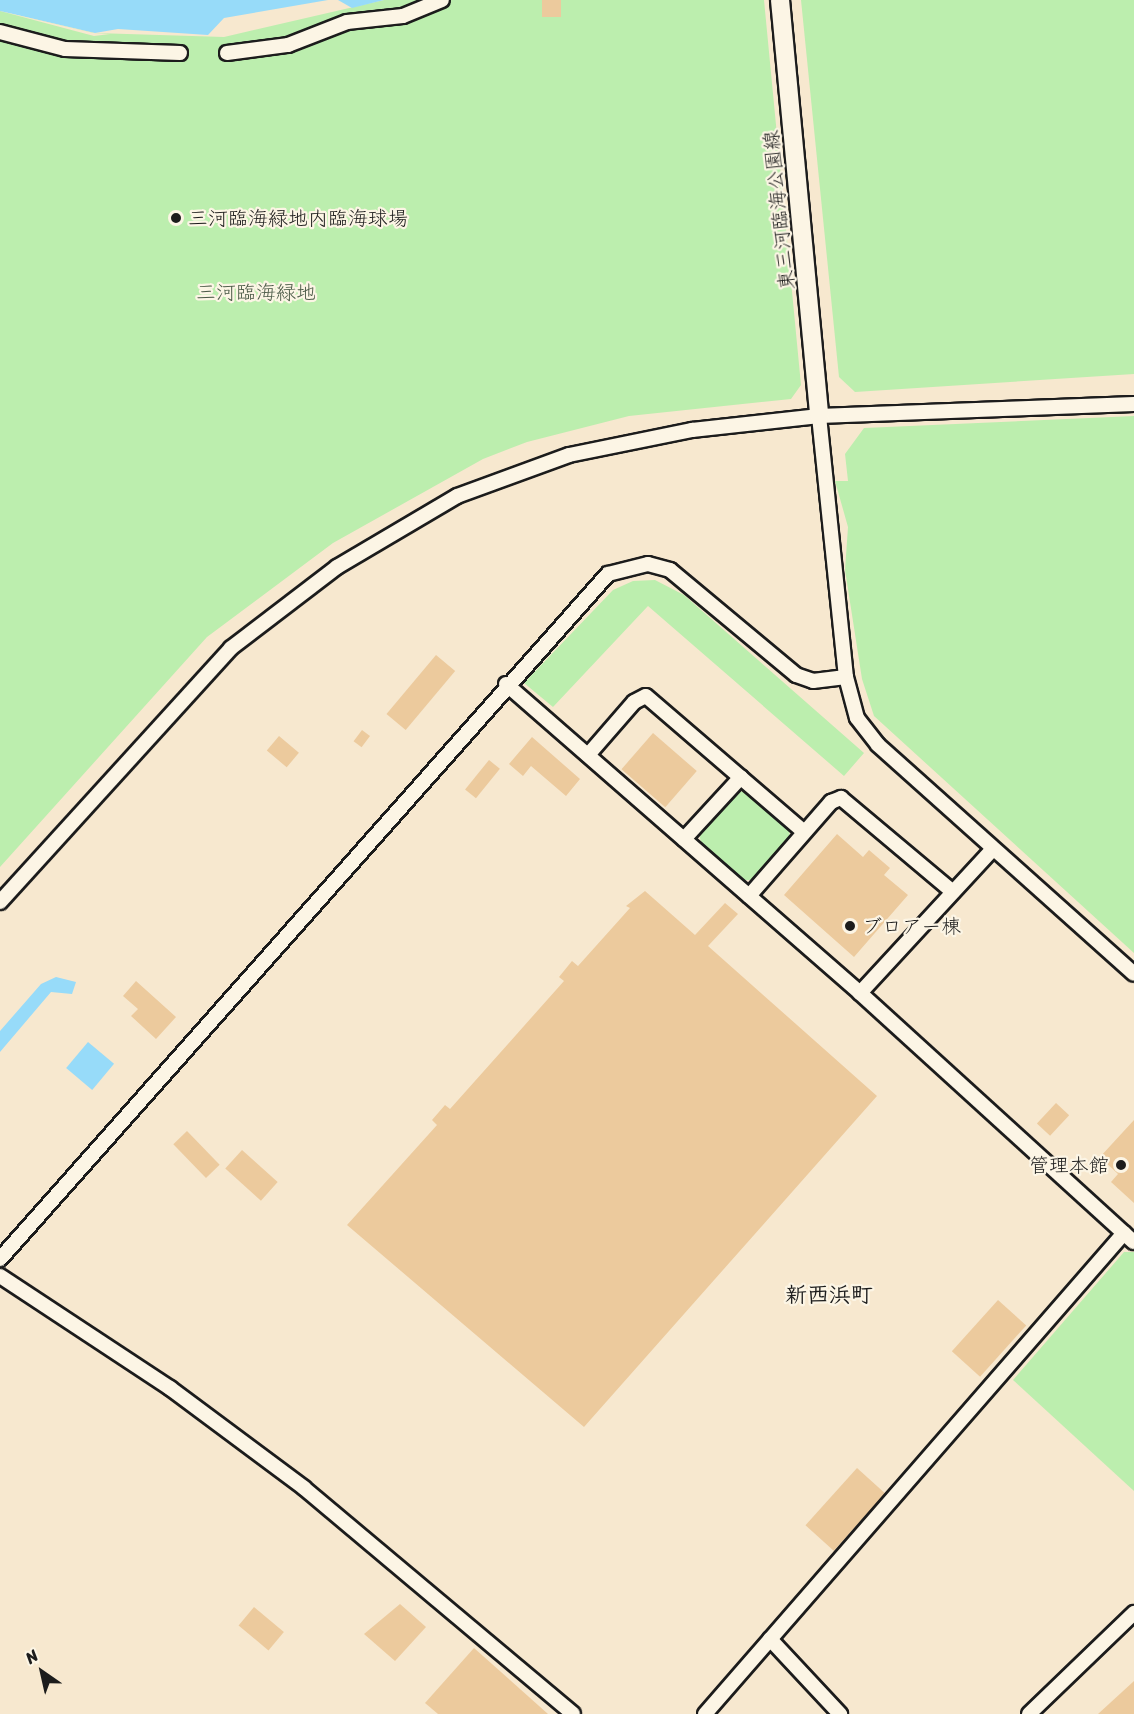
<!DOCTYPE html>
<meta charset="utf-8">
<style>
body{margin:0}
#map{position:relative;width:1134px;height:1714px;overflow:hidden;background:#f7e8cf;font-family:Sriracha,"Klee One",sans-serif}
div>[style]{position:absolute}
.green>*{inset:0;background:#bceeae}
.water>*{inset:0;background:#97dbf9;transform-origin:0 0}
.pier>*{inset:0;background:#f7e8cf}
.building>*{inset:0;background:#ecca9d;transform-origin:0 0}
.roads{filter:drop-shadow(2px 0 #1c1c1c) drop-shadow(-2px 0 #1c1c1c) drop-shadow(0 2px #1c1c1c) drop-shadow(0 -2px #1c1c1c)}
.minor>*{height:14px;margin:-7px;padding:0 7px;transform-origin:7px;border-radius:7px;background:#fcf5e5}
.major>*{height:18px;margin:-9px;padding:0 9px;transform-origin:9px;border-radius:9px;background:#fcf5e5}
.dots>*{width:16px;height:16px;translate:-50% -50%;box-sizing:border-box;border:3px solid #fcf5e5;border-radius:50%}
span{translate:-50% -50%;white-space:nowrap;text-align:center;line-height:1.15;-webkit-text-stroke:4.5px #fcf5e5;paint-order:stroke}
.street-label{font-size:20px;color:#1c1c1c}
.poi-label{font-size:20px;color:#1c1c1c}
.left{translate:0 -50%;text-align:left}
.right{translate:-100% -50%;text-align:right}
.park-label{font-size:20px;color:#4c5b48}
.quarter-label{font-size:22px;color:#1c1c1c;font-weight:700}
.north{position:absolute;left:12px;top:1642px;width:60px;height:60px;-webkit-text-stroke:4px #fcf5e5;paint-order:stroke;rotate:326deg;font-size:16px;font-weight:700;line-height:24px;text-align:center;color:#1c1c1c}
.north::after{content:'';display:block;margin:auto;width:21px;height:27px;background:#1c1c1c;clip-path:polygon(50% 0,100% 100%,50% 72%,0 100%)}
</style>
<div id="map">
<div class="green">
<div style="clip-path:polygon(384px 0,764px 0,801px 385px,791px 399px,629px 416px,527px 442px,483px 459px,333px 543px,207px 637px,0 867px,0 11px,95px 33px,224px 37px)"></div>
<div style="clip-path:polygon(801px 0,1134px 0,1134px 374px,855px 392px,839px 377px)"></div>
<div style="clip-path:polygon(1134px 416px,1134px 953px,874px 716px,862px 679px,845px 570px,848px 527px,835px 481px,848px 481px,845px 454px,864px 428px)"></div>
<div style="clip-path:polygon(655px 580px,684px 595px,864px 753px,844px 776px,648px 606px,553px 707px,524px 683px,613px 590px,633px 581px)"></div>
<div style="clip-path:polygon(735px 791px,746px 792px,789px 829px,790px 840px,755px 880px,743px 880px,701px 843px,699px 832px)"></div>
<div style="clip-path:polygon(1124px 1252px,1134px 1252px,1134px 1491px,1013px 1380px)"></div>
</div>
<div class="water">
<div style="clip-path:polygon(0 0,328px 0,224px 18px,208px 35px,118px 29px,95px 33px,0 11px)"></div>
<div style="clip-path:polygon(338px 0,384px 0,352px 8px)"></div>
<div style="clip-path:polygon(56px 977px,76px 982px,72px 994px,51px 992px,0 1052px,0 1031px,41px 984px)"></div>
<div style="left:88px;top:1042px;width:34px;height:34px;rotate:40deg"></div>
</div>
<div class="pier">
<div style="clip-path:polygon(0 11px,94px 33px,110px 34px,94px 36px)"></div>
</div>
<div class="building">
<div style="left:542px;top:0;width:19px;height:17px"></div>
<div style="left:436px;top:655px;width:25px;height:77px;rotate:40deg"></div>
<div style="left:362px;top:730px;width:10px;height:14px;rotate:37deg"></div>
<div style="left:653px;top:733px;width:58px;height:48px;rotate:41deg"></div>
<div style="left:279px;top:736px;width:26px;height:19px;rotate:40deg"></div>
<div style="clip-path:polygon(532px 737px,580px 779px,566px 796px,531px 766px,523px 776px,509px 764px)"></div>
<div style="left:489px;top:760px;width:14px;height:38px;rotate:39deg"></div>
<div style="clip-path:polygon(837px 834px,863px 857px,869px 850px,890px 868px,884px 875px,908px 895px,854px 957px,784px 895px)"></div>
<div style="clip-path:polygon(645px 891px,695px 935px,725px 903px,738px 914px,708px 946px,877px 1096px,584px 1427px,347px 1225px,437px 1125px,432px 1120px,445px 1105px,450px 1109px,564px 981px,559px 977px,572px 961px,578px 966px,630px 908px,626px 906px)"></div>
<div style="clip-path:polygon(136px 981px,176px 1017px,156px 1039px,131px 1016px,138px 1009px,123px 996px)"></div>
<div style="left:1056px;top:1103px;width:18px;height:28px;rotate:43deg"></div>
<div style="clip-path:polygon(1134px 1120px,1134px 1203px,1111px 1182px,1118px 1174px,1100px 1157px)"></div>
<div style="left:187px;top:1131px;width:47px;height:19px;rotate:46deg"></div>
<div style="left:242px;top:1150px;width:48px;height:25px;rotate:42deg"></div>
<div style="left:998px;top:1300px;width:38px;height:69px;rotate:42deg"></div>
<div style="left:857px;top:1468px;width:38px;height:77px;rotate:42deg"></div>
<div style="clip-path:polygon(400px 1604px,426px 1627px,395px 1661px,364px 1634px)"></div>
<div style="left:254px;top:1607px;width:39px;height:24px;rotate:40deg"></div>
<div style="clip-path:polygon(474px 1648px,548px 1714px,438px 1714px,425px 1703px)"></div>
<div style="clip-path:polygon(1134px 1681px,1134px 1714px,1098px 1714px)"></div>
</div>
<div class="roads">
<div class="minor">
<div style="left:0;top:32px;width:67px;rotate:14.7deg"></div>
<div style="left:65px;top:49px;width:115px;rotate:2deg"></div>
<div style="left:227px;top:53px;width:62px;rotate:-7.5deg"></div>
<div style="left:288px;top:45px;width:63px;rotate:-21.3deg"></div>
<div style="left:347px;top:22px;width:56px;rotate:-6.1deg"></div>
<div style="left:403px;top:16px;width:42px;rotate:-22.3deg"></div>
<div style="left:819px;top:416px;width:262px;rotate:84.1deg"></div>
<div style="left:846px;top:677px;width:42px;rotate:75deg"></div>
<div style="left:857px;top:718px;width:34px;rotate:52deg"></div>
<div style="left:878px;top:745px;width:343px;rotate:41.8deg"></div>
<div style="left:506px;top:684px;width:470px;rotate:41.1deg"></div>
<div style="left:860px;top:993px;width:370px;rotate:42.3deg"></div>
<div style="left:588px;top:755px;width:70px;rotate:-49deg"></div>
<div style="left:634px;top:702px;width:13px;rotate:-27deg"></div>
<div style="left:646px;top:696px;width:208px;rotate:40.7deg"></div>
<div style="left:684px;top:839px;width:84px;rotate:-47.4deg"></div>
<div style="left:749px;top:896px;width:125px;rotate:-48.9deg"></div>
<div style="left:831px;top:802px;width:11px;rotate:-22deg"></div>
<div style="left:841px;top:798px;width:146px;rotate:40deg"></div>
<div style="left:0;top:902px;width:343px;rotate:-47.7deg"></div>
<div style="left:231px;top:648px;width:133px;rotate:-37.4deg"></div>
<div style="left:337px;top:567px;width:139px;rotate:-30.6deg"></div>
<div style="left:457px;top:496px;width:119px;rotate:-20.1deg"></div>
<div style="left:569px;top:455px;width:126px;rotate:-11.5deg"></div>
<div style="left:692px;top:430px;width:128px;rotate:-6.3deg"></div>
<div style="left:819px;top:416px;width:315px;rotate:-2.2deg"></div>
<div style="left:860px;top:993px;width:196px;rotate:-47.3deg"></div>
<div style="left:0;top:1259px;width:916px;rotate:-48.41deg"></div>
<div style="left:608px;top:574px;width:41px;rotate:-14deg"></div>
<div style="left:648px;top:564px;width:23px;rotate:15deg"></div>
<div style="left:670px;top:570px;width:164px;rotate:39.8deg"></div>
<div style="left:796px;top:675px;width:18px;rotate:19deg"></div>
<div style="left:813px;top:681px;width:33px;rotate:-7deg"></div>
<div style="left:0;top:1276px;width:204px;rotate:33.4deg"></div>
<div style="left:170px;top:1388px;width:167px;rotate:36.7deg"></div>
<div style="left:304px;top:1488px;width:351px;rotate:40deg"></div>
<div style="left:770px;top:1639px;width:103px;rotate:47deg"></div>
<div style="left:705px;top:1714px;width:638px;rotate:-48.94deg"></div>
<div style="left:1029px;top:1714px;width:146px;rotate:-43.9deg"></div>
</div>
<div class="major">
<div style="left:780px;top:0;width:418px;rotate:84.6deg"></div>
</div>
</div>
<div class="dots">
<div style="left:176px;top:218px;background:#1c1c1c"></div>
<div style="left:850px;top:926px;background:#1c1c1c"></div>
<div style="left:1121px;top:1165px;background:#1c1c1c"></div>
</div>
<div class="street-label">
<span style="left:779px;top:210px;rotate:-96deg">東三河臨海公園線</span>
</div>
<div class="poi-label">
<span class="left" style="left:188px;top:218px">三河臨海緑地内臨海球場</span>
<span class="left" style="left:862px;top:926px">ブロアー棟</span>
<span class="right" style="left:1109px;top:1165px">管理本館</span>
</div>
<div class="park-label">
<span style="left:256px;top:292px">三河臨海緑地</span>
</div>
<div class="quarter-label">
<span style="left:829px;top:1295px">新西浜町</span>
</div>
<div class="north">N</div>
</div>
